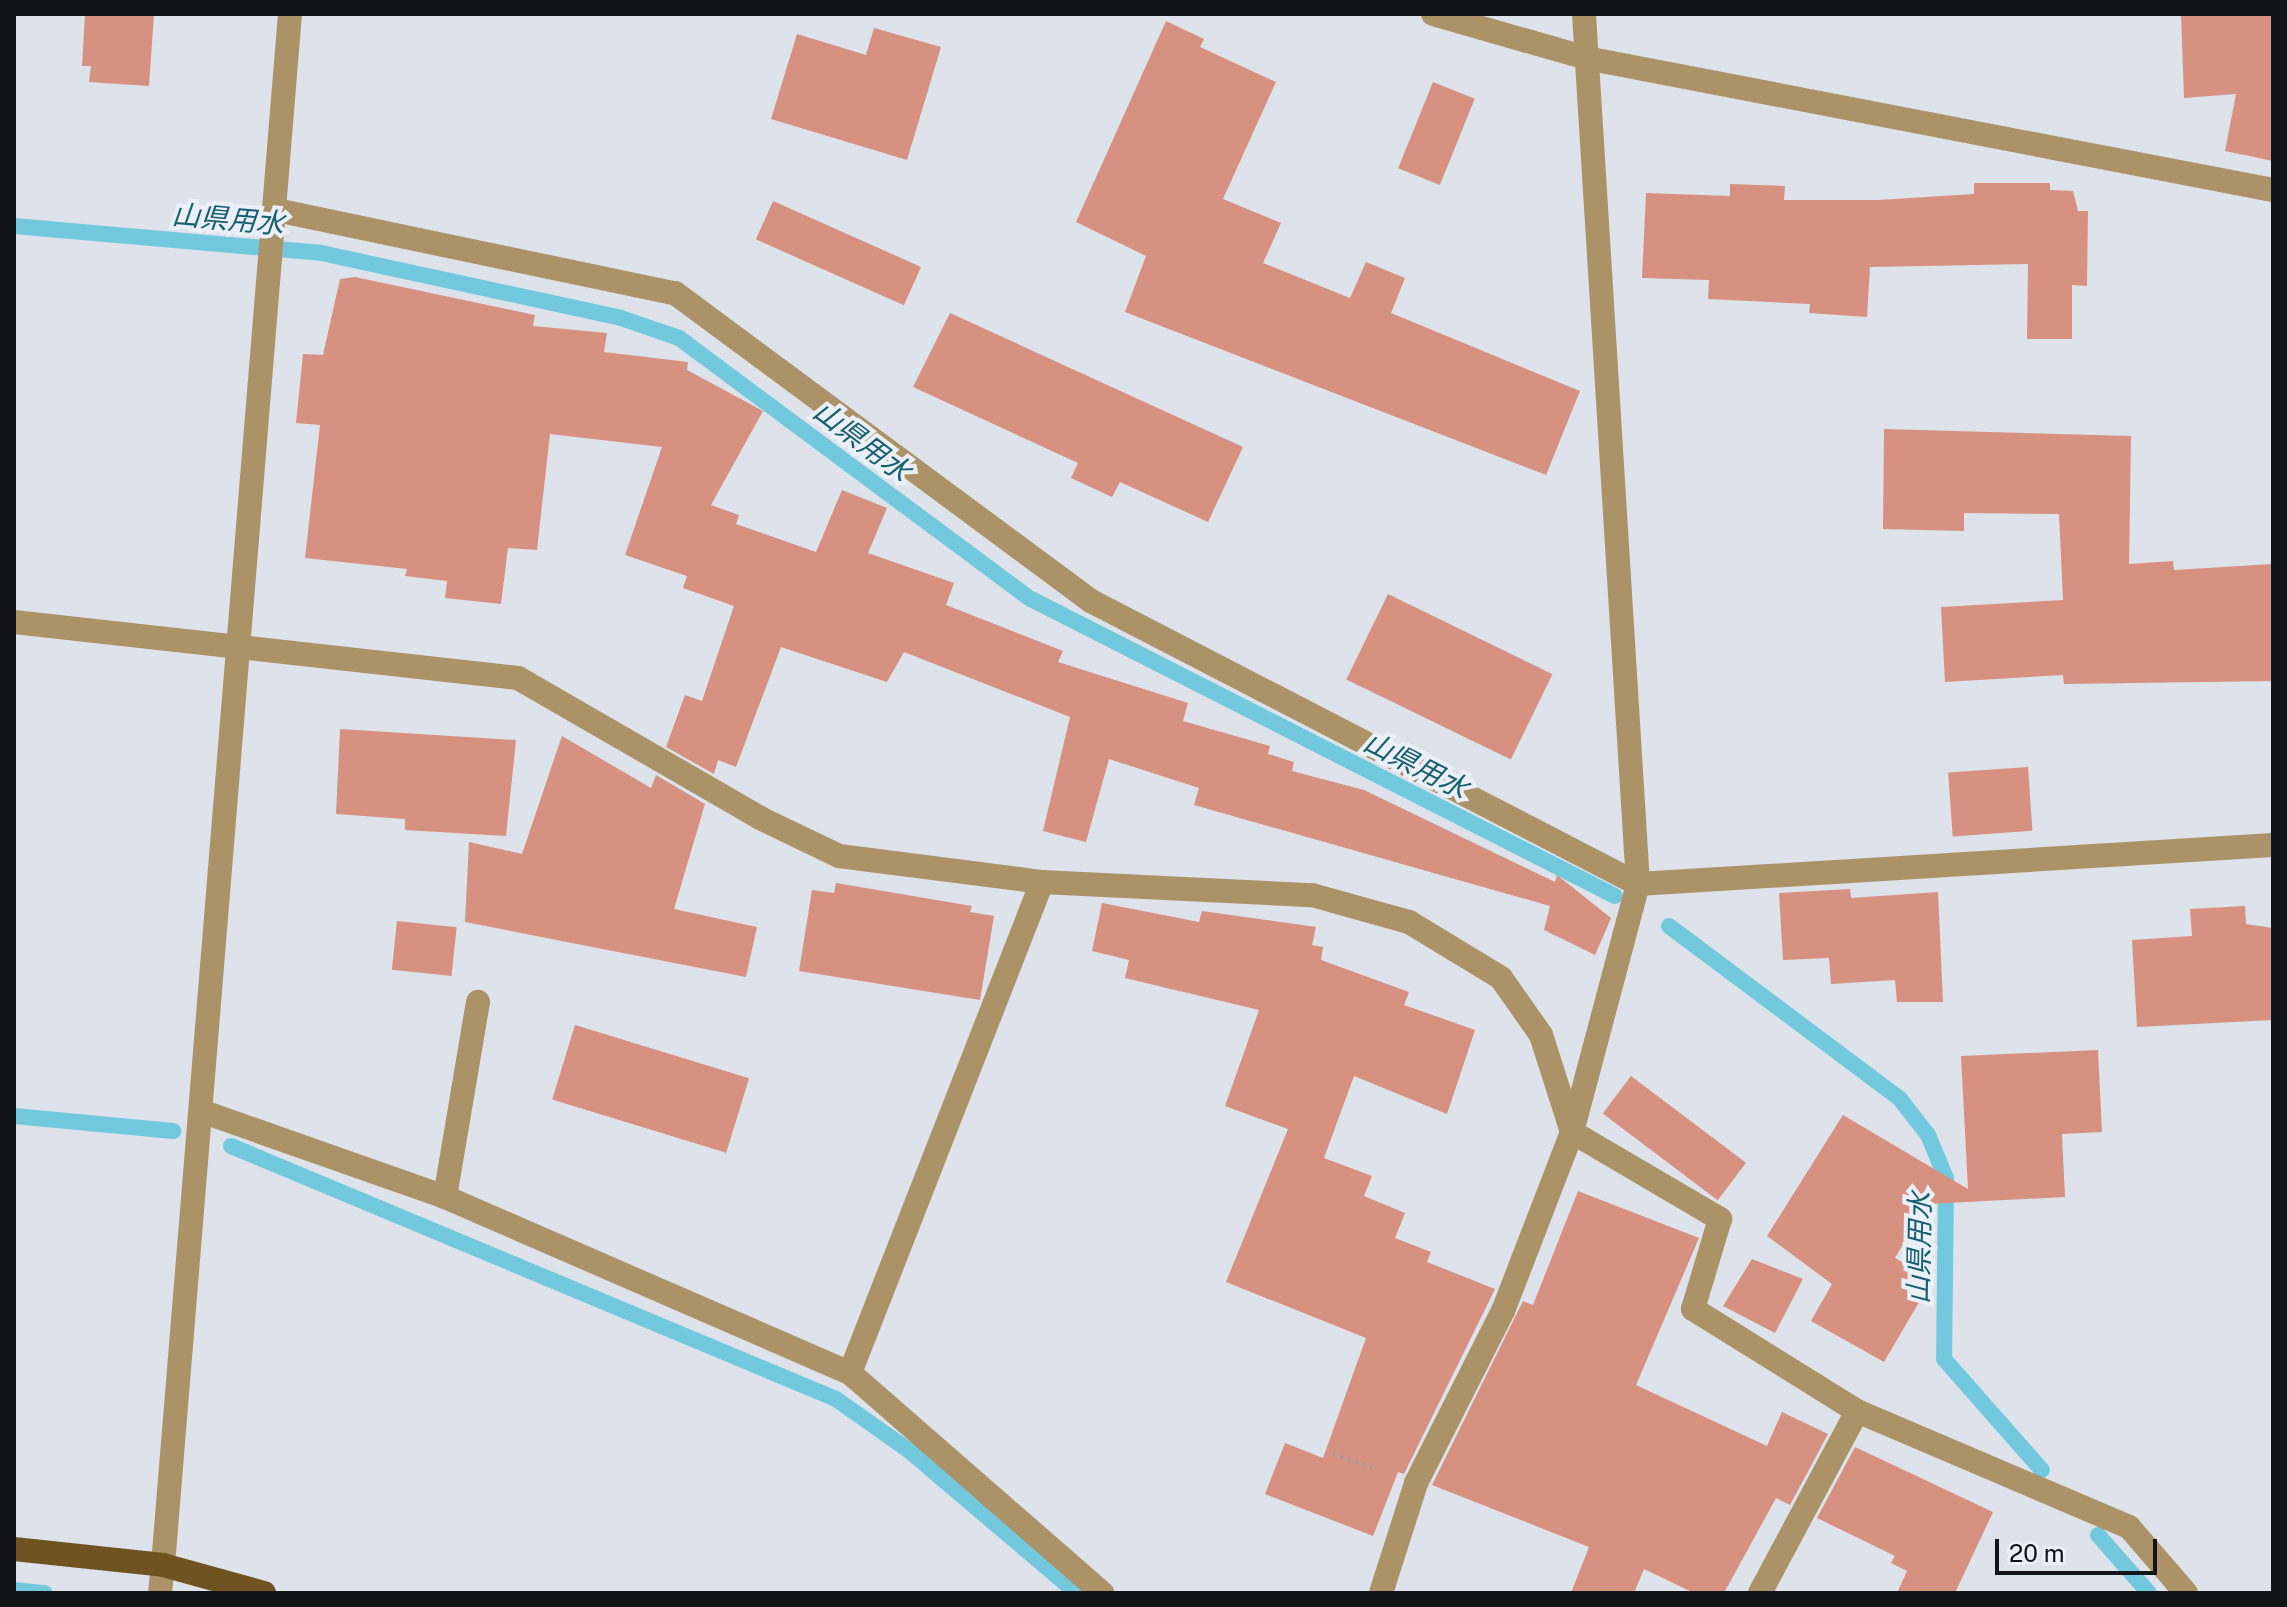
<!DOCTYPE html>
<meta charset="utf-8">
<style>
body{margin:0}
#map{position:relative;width:2287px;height:1607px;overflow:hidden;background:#dde2eb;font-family:"Public Sans","Noto Sans JP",sans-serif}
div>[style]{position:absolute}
.stream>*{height:16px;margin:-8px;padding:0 8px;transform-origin:8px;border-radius:8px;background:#72c9dd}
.building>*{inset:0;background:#d79181;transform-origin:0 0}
.path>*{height:5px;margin-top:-2.5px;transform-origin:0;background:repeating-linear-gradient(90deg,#999da4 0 2px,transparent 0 8px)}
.lane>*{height:24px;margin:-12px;padding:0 12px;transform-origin:12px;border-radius:12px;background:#ac9267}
.street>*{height:24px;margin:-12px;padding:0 12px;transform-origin:12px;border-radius:12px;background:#ac9267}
.primary>*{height:24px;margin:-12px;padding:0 12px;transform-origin:12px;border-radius:12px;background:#6f5422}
span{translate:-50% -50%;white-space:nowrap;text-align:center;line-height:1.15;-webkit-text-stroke:8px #eaeff8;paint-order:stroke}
.water-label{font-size:28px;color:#175f6d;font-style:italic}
.frame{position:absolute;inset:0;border:16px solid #131418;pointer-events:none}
.scale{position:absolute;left:1995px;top:1539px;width:162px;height:36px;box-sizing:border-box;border:4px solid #131418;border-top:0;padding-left:10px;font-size:24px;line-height:28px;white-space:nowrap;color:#131418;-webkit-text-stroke:6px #eaeff8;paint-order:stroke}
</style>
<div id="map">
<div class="stream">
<div style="left:14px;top:226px;width:308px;rotate:5deg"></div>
<div style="left:321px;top:253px;width:307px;rotate:12.2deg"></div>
<div style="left:621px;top:318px;width:61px;rotate:19deg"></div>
<div style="left:679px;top:338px;width:438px;rotate:36.6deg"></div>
<div style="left:1031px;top:599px;width:655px;rotate:26.96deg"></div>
<div style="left:1669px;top:926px;width:289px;rotate:36.8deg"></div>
<div style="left:1900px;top:1099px;width:46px;rotate:52.1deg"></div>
<div style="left:1928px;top:1135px;width:47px;rotate:67.3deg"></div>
<div style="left:1946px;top:1178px;width:181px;rotate:90.6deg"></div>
<div style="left:1944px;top:1359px;width:148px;rotate:48.6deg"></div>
<div style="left:14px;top:1116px;width:160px;rotate:5.4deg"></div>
<div style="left:231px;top:1146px;width:656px;rotate:22.69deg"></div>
<div style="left:836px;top:1399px;width:87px;rotate:35.2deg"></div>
<div style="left:907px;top:1449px;width:223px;rotate:40.3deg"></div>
<div style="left:2098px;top:1535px;width:77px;rotate:48.7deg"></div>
<div style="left:14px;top:1590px;width:31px;rotate:6deg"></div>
</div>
<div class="building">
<div style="clip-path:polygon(85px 14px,154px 14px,149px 86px,89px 82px,91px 66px,82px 66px)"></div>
<div style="clip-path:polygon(2181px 14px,2273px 14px,2273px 161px,2225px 151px,2236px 94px,2184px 98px)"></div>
<div style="clip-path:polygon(1166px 21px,1204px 39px,1200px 47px,1276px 82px,1223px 199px,1281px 223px,1263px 263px,1350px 298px,1366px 262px,1405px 278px,1391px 313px,1580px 391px,1546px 475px,1125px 312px,1146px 256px,1076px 222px)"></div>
<div style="clip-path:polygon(874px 28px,941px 47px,907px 160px,771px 119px,797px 34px,866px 55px)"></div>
<div style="left:1433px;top:82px;width:45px;height:93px;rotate:22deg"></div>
<div style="clip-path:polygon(1974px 183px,2050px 183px,2050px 190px,2073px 191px,2078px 211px,2088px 211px,2087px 286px,2072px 285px,2072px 339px,2027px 339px,2028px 264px,1870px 267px,1867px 317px,1809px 313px,1810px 304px,1708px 299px,1709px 280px,1642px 278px,1646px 193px,1730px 196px,1730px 184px,1785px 186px,1784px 200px,1878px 200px,1974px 194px)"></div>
<div style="left:773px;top:201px;width:162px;height:42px;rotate:24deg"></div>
<div style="clip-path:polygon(355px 277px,535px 315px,533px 326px,607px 333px,604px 352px,688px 362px,687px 370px,763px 411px,711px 505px,739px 515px,736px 524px,816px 552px,842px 490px,887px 508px,868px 553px,954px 583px,946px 605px,1063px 651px,1058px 662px,1188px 703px,1183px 721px,1270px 746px,1268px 754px,1294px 762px,1292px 771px,1364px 790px,1555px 882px,1557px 875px,1611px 918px,1595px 955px,1544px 930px,1550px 906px,1194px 805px,1199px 788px,1109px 759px,1086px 842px,1043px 831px,1070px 717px,904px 652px,887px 682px,781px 647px,736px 767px,718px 760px,714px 774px,666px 747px,685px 695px,702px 701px,734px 606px,683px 588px,687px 576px,625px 555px,662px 447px,550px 434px,537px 550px,508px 548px,501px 604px,445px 598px,447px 581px,405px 576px,407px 569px,305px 558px,320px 425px,296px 423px,303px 354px,323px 355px,340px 279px)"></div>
<div style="clip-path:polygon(950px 313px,1243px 447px,1208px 522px,1120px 482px,1112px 497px,1071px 478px,1078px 463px,913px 387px)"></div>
<div style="clip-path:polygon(1884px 429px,2131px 436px,2129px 564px,2173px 561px,2174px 570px,2273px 564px,2273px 681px,2064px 684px,2063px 675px,1945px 682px,1941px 607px,2063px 600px,2059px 514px,1964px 513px,1964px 531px,1883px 529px)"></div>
<div style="left:1388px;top:594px;width:183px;height:95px;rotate:26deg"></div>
<div style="clip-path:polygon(340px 729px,516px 740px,506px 836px,405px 830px,405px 819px,336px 814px)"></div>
<div style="clip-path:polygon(562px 736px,651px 788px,656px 775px,705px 804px,674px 909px,757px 927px,746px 977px,465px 922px,469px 842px,522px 854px)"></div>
<div style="left:2028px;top:767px;width:64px;height:80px;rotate:86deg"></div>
<div style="clip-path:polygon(836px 883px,972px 906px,970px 912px,994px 916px,980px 1000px,799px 971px,812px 890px,834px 893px)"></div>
<div style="clip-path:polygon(1850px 889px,1851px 898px,1938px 892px,1943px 1002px,1897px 1002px,1895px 980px,1831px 984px,1829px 958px,1783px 960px,1779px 893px)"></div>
<div style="clip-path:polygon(1102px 903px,1199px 922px,1202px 911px,1316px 927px,1312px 945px,1323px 947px,1321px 960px,1409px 992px,1404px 1005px,1475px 1030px,1447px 1114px,1354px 1076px,1324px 1158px,1372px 1176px,1364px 1196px,1405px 1213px,1395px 1238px,1431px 1252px,1427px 1262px,1495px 1289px,1404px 1474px,1398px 1472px,1373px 1536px,1265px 1494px,1285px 1443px,1323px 1458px,1366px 1338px,1226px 1282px,1288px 1129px,1225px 1106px,1259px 1010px,1125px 978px,1129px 960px,1092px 951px)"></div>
<div style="clip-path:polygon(2245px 906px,2246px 924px,2273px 928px,2273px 1020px,2137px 1027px,2132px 940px,2192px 936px,2190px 909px)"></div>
<div style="left:397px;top:921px;width:60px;height:49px;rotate:6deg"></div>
<div style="left:575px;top:1025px;width:182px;height:78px;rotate:17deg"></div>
<div style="clip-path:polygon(2098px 1050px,2102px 1132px,2062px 1134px,2065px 1197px,1927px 1204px,1895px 1258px,1932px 1280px,1884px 1362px,1811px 1321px,1832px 1284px,1767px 1236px,1843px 1115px,1968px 1189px,1961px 1056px)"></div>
<div style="left:1631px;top:1076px;width:144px;height:47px;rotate:37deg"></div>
<div style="clip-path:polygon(1578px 1191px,1699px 1238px,1636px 1385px,1767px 1446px,1782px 1412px,1828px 1434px,1790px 1505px,1776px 1498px,1724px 1593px,1694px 1593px,1644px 1569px,1634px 1593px,1571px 1593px,1589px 1547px,1432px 1485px,1523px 1301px,1533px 1305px)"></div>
<div style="clip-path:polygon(1752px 1259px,1803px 1279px,1775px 1333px,1723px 1306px)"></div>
<div style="clip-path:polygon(1855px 1447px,1993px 1512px,1955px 1593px,1897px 1593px,1907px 1571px,1891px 1563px,1895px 1556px,1817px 1518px)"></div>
</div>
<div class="path">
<div style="left:1333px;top:1453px;width:47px;rotate:20deg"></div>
</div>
<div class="lane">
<div style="left:160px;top:1593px;width:28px;rotate:-84deg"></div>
</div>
<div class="street">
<div style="left:1433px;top:14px;width:159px;rotate:16deg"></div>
<div style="left:1586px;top:58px;width:700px;rotate:10.88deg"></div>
<div style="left:276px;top:210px;width:408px;rotate:11.8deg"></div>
<div style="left:675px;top:293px;width:518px;rotate:36.52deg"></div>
<div style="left:1091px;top:601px;width:616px;rotate:27.36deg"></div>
<div style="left:1638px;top:884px;width:636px;rotate:-3.51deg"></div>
<div style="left:14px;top:622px;width:507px;rotate:6.34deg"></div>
<div style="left:518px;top:678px;width:280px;rotate:30deg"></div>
<div style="left:760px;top:818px;width:88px;rotate:25.7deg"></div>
<div style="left:839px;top:856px;width:205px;rotate:7.3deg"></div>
<div style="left:1042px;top:882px;width:270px;rotate:2.8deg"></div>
<div style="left:1312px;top:895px;width:101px;rotate:15.6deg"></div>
<div style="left:1409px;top:922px;width:108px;rotate:31.3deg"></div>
<div style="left:1501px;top:978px;width:70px;rotate:54.9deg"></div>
<div style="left:1541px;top:1035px;width:102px;rotate:72.3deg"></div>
<div style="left:1572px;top:1132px;width:172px;rotate:30.4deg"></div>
<div style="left:1720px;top:1219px;width:94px;rotate:106.7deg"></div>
<div style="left:1693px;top:1309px;width:193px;rotate:31.9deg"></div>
<div style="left:1857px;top:1411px;width:296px;rotate:23.1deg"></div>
<div style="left:2129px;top:1527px;width:87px;rotate:49.2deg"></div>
<div style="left:201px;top:1111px;width:259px;rotate:19.4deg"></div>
<div style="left:445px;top:1197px;width:442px;rotate:23.5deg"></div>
<div style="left:850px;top:1373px;width:335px;rotate:41.1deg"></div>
<div style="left:445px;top:1197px;width:198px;rotate:-80.4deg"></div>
<div style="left:850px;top:1373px;width:527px;rotate:-68.64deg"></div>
<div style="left:163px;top:1565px;width:1556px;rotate:-85.32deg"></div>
<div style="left:1381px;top:1593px;width:115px;rotate:-72.3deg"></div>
<div style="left:1416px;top:1483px;width:193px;rotate:-63.2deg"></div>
<div style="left:1503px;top:1311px;width:192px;rotate:-68.9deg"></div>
<div style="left:1572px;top:1132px;width:257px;rotate:-75.1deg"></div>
<div style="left:1638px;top:884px;width:872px;rotate:-93.55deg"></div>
<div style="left:1760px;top:1593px;width:206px;rotate:-61.9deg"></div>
</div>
<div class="primary">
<div style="left:14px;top:1549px;width:150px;rotate:6.1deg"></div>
<div style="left:163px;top:1565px;width:105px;rotate:15.5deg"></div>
</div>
<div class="water-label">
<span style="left:228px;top:219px;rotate:5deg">山県用水</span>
<span style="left:862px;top:441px;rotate:37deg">山県用水</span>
<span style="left:1416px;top:765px;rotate:27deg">山県用水</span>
<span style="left:1919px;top:1248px;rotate:-89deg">山県用水</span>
</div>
<div class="frame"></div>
<div class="scale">20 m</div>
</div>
